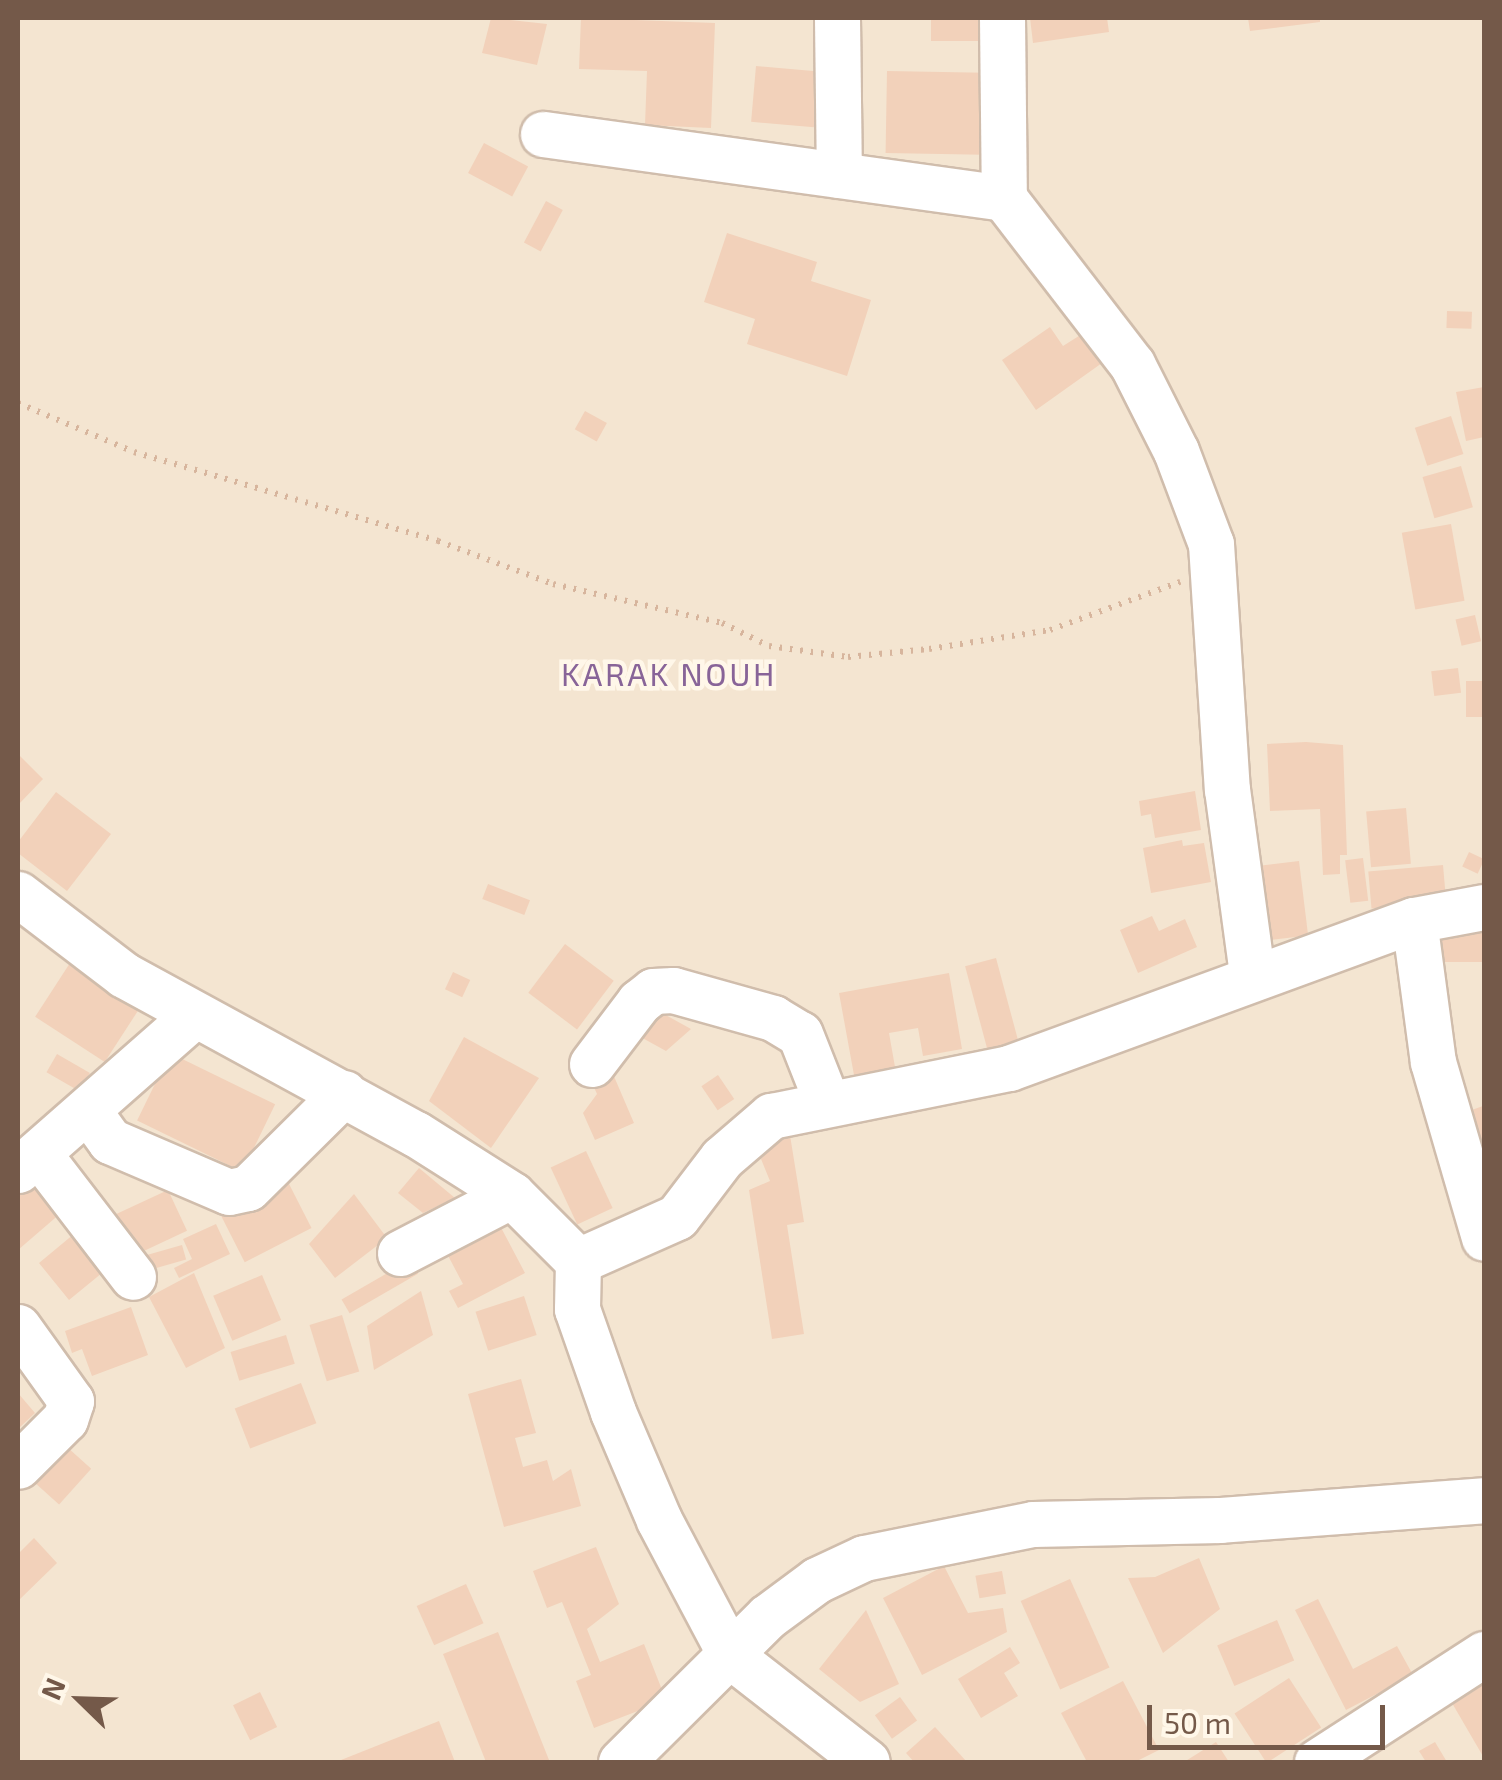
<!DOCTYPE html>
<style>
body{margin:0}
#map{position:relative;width:1502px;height:1780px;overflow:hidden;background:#fcf3e3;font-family:"Exo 2",sans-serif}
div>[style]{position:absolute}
.residential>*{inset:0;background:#f4e5d1;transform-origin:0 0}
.building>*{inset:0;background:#f2d1ba;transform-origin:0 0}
.path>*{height:6px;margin-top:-3px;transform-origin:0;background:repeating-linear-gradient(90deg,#d7b59d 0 2.5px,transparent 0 10.5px)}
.roads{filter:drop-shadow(2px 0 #d0bdac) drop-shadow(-2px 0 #d0bdac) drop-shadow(0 2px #d0bdac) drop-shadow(0 -2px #d0bdac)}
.minor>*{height:45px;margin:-22.5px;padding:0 22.5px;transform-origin:22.5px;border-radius:22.5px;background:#fff}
span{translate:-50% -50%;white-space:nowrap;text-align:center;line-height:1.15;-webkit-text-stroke:9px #fff7e9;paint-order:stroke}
.quarter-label{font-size:32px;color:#886498;letter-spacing:2.5px}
.frame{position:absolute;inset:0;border:20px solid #745949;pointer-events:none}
.north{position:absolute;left:30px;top:1650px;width:100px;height:100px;-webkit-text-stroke:8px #fff7e9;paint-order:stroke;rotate:293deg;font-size:28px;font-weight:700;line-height:40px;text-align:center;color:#745949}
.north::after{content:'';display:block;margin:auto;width:35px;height:45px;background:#745949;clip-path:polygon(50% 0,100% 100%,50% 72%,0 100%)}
.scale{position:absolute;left:1147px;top:1705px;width:238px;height:45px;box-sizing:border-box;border:5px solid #745949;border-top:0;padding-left:12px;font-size:30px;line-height:35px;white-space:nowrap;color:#745949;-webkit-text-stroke:8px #fff7e9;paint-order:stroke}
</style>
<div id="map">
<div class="residential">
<div style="left:18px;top:18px;width:1466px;height:1744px"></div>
</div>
<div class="building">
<div style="clip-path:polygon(491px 18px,547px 24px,537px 65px,482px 53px)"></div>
<div style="clip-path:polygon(581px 18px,715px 23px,711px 128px,645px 125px,647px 71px,579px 69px)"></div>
<div style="left:931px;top:18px;width:56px;height:23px"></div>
<div style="clip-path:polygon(1030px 18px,1107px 18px,1109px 32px,1033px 43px)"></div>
<div style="clip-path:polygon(1248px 18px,1320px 18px,1320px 22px,1250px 31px)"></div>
<div style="left:756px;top:66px;width:63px;height:56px;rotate:5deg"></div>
<div style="left:887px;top:71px;width:97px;height:82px;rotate:1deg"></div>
<div style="left:484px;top:143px;width:50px;height:34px;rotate:28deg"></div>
<div style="left:546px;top:201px;width:19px;height:47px;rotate:28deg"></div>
<div style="clip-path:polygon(727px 233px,817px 262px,811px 281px,871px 300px,847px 376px,747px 344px,755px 319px,704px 302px)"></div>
<div style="left:1447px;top:311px;width:25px;height:17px;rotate:2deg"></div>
<div style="clip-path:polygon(1050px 327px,1063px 346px,1082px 334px,1102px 363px,1036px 410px,1002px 360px)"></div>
<div style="clip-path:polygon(1484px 387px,1484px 437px,1466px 441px,1456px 392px)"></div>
<div style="left:585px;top:411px;width:25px;height:21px;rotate:29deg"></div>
<div style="left:1451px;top:416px;width:40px;height:38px;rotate:72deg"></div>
<div style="left:1461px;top:466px;width:43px;height:40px;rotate:74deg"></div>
<div style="left:1451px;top:524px;width:78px;height:50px;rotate:80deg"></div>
<div style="left:1475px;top:615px;width:27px;height:20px;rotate:77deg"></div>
<div style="left:1458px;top:668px;width:25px;height:27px;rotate:83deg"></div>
<div style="left:1466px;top:681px;width:18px;height:36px"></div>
<div style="clip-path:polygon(1306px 742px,1343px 745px,1347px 855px,1340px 855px,1340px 874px,1323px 875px,1320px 809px,1270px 811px,1267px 744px)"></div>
<div style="clip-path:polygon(18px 754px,43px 779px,18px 805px)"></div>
<div style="clip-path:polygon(1195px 791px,1201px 830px,1155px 838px,1151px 814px,1141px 816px,1139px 801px)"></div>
<div style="clip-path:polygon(56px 792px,111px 834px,67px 891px,18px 853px,18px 842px)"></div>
<div style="left:1406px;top:808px;width:56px;height:40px;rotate:85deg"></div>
<div style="clip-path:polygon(1182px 840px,1183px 846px,1204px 843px,1211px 882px,1151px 893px,1143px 848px)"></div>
<div style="left:1469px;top:852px;width:17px;height:16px;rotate:25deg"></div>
<div style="left:1363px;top:858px;width:43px;height:18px;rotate:83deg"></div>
<div style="left:1299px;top:861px;width:75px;height:48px;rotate:83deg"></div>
<div style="left:1443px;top:865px;width:37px;height:75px;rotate:85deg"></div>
<div style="left:488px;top:884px;width:45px;height:16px;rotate:21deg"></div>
<div style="clip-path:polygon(1152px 916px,1159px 931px,1185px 919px,1197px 947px,1138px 973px,1120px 930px)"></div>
<div style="left:1484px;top:919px;width:43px;height:59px;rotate:90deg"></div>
<div style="left:565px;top:944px;width:61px;height:61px;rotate:37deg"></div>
<div style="left:996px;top:958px;width:87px;height:32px;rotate:75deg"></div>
<div style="left:70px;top:963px;width:83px;height:64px;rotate:33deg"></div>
<div style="left:453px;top:972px;width:19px;height:19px;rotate:25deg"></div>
<div style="clip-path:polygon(949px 973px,962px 1049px,923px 1056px,918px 1028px,889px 1033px,895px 1067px,854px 1075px,839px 993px)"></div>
<div style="clip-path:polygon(653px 1008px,691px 1029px,666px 1051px,637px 1035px)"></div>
<div style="clip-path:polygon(464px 1037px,539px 1078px,491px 1148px,429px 1101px)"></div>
<div style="left:170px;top:1053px;width:117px;height:75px;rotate:26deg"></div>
<div style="left:57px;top:1054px;width:38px;height:21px;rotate:30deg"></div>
<div style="clip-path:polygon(613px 1074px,634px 1123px,595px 1140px,583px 1113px,597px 1094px,592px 1083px)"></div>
<div style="left:718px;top:1075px;width:29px;height:20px;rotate:56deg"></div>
<div style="clip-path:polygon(1483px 1106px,1484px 1151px,1466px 1157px,1452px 1117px)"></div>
<div style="clip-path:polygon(789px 1129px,804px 1222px,787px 1225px,804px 1334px,772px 1339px,749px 1190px,770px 1181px,761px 1159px)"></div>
<div style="left:586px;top:1151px;width:63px;height:39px;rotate:65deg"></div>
<div style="clip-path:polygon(419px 1168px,455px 1198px,423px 1213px,398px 1193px)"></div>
<div style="clip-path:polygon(37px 1169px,69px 1206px,18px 1250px,18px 1186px)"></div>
<div style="left:287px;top:1180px;width:54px;height:75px;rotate:63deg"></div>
<div style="left:168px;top:1190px;width:45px;height:60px;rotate:65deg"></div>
<div style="clip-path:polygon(354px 1194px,387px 1238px,335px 1278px,309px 1244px)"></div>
<div style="clip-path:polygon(497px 1220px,525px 1273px,458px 1308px,449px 1291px,463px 1284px,444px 1248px)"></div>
<div style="clip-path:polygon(86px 1224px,106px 1279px,102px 1273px,69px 1300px,39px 1263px)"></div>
<div style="clip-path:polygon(216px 1224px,230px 1254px,179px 1278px,174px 1268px,192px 1259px,183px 1239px)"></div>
<div style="left:182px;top:1245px;width:15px;height:41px;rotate:74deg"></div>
<div style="left:410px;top:1260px;width:16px;height:79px;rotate:60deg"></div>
<div style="clip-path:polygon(194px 1273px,225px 1348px,186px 1368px,149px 1297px)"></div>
<div style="left:262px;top:1275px;width:49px;height:53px;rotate:67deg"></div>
<div style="clip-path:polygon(421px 1291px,433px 1335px,374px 1370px,367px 1326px)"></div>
<div style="left:524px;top:1296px;width:41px;height:51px;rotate:72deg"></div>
<div style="clip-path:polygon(131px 1307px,148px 1355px,92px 1376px,82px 1349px,72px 1353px,65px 1331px)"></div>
<div style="left:342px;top:1315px;width:59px;height:34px;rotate:73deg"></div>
<div style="left:286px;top:1335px;width:30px;height:58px;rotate:73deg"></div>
<div style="clip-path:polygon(521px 1379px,536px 1433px,515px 1438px,523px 1467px,547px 1460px,553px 1481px,571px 1469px,581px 1506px,504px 1527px,468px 1394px)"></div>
<div style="left:301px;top:1383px;width:43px;height:71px;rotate:69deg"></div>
<div style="clip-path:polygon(18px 1393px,35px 1413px,18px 1429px)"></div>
<div style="left:57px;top:1438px;width:46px;height:48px;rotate:42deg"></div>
<div style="clip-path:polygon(34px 1538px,57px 1563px,18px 1601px,18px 1554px)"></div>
<div style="clip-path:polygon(596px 1547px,619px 1604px,587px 1629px,600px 1662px,644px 1644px,666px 1700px,594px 1728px,576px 1681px,591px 1675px,562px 1602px,547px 1608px,533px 1571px)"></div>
<div style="clip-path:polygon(1199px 1558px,1220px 1609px,1163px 1653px,1128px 1578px,1155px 1577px)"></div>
<div style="clip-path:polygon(944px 1566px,968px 1613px,1003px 1608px,1007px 1632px,922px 1675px,883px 1598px)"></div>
<div style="left:1002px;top:1571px;width:23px;height:27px;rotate:80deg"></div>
<div style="left:1070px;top:1579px;width:97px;height:54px;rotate:66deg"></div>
<div style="left:466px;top:1584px;width:43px;height:54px;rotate:66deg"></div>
<div style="clip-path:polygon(1318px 1599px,1353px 1669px,1397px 1646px,1413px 1675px,1346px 1710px,1295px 1610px)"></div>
<div style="clip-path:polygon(866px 1610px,899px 1684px,860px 1702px,819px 1669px)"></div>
<div style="left:1277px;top:1620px;width:44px;height:65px;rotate:67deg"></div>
<div style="clip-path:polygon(498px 1632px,549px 1760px,543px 1762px,486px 1762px,443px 1654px)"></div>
<div style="clip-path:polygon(1010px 1647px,1020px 1663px,1004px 1673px,1018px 1696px,981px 1718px,958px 1679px)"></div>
<div style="left:1289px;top:1678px;width:59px;height:65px;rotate:57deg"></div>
<div style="clip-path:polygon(1123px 1681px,1159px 1750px,1135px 1762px,1087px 1762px,1061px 1713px)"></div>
<div style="clip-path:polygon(1484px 1681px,1484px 1758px,1452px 1703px)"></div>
<div style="left:260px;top:1692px;width:39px;height:30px;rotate:64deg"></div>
<div style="left:900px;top:1697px;width:29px;height:31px;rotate:54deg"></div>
<div style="clip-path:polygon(439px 1721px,455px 1762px,336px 1762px)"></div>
<div style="clip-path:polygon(935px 1727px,967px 1762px,914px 1762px,906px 1753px)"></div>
<div style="clip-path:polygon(1216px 1742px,1229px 1762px,1184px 1762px)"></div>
<div style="clip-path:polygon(1435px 1742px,1447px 1762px,1426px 1762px,1419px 1751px)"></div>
</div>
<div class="path">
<div style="left:18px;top:403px;width:126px;rotate:22.9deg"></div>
<div style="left:134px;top:452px;width:317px;rotate:16.3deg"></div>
<div style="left:438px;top:541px;width:123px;rotate:20.5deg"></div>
<div style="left:553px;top:584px;width:173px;rotate:13deg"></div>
<div style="left:722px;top:623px;width:52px;rotate:26.1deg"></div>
<div style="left:769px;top:646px;width:80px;rotate:7.9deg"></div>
<div style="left:848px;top:657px;width:81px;rotate:-5.6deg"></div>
<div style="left:929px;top:649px;width:122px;rotate:-8.9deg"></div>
<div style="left:1050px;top:630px;width:139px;rotate:-20.3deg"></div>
</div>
<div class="roads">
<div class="minor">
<div style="left:837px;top:18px;width:157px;rotate:89.3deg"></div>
<div style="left:1002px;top:18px;width:180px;rotate:89.4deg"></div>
<div style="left:1004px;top:198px;width:210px;rotate:52.4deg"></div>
<div style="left:1132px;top:364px;width:97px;rotate:63.2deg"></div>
<div style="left:1176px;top:451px;width:99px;rotate:69.4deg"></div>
<div style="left:1211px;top:544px;width:246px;rotate:86.3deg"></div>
<div style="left:1227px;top:789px;width:188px;rotate:82.3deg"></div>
<div style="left:543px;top:134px;width:465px;rotate:7.9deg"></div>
<div style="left:18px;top:894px;width:133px;rotate:37.4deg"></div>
<div style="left:124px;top:975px;width:332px;rotate:28.6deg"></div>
<div style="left:416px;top:1134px;width:114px;rotate:32.4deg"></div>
<div style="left:512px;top:1195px;width:93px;rotate:45deg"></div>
<div style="left:578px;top:1261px;width:48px;rotate:91.2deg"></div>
<div style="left:577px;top:1309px;width:109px;rotate:70.7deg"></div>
<div style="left:613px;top:1412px;width:117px;rotate:66.9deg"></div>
<div style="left:659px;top:1520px;width:154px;rotate:62.1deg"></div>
<div style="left:731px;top:1656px;width:172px;rotate:37.9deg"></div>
<div style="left:1414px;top:920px;width:71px;rotate:-10.5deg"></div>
<div style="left:592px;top:1064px;width:78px;rotate:-52.8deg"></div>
<div style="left:639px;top:1002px;width:18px;rotate:-38deg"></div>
<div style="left:653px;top:991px;width:20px;rotate:-3deg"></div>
<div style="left:673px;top:990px;width:104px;rotate:15.6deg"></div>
<div style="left:773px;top:1018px;width:31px;rotate:31deg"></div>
<div style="left:800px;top:1034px;width:71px;rotate:68.5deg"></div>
<div style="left:89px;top:1112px;width:36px;rotate:54deg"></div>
<div style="left:110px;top:1141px;width:129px;rotate:23.2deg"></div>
<div style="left:229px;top:1192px;width:19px;rotate:-12deg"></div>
<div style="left:248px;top:1188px;width:135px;rotate:-44.7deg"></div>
<div style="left:38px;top:1153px;width:156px;rotate:52.5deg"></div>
<div style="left:18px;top:1170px;width:233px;rotate:-41.3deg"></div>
<div style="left:400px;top:1253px;width:126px;rotate:-27.4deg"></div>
<div style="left:578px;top:1261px;width:108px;rotate:-24deg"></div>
<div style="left:677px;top:1217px;width:74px;rotate:-52.7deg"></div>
<div style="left:722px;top:1158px;width:65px;rotate:-40.6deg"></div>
<div style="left:771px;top:1116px;width:243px;rotate:-11.4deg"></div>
<div style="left:1009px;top:1068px;width:431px;rotate:-20.1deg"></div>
<div style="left:1414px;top:920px;width:143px;rotate:82.4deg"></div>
<div style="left:1433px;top:1062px;width:183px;rotate:73.8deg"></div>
<div style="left:18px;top:1327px;width:91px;rotate:54.4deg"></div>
<div style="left:71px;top:1401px;width:19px;rotate:108deg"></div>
<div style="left:65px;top:1419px;width:66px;rotate:135deg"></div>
<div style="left:621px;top:1762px;width:206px;rotate:-44.8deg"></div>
<div style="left:767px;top:1617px;width:62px;rotate:-36.5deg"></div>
<div style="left:817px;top:1580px;width:52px;rotate:-25.1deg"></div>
<div style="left:864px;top:1558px;width:172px;rotate:-11.4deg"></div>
<div style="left:1033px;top:1524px;width:187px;rotate:-1.2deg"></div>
<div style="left:1220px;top:1520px;width:265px;rotate:-4.3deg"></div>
<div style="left:1317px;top:1762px;width:199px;rotate:-32.9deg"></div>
</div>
</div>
<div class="quarter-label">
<span style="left:669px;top:673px">KARAK NOUH</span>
</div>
<div class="frame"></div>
<div class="north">N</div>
<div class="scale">50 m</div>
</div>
